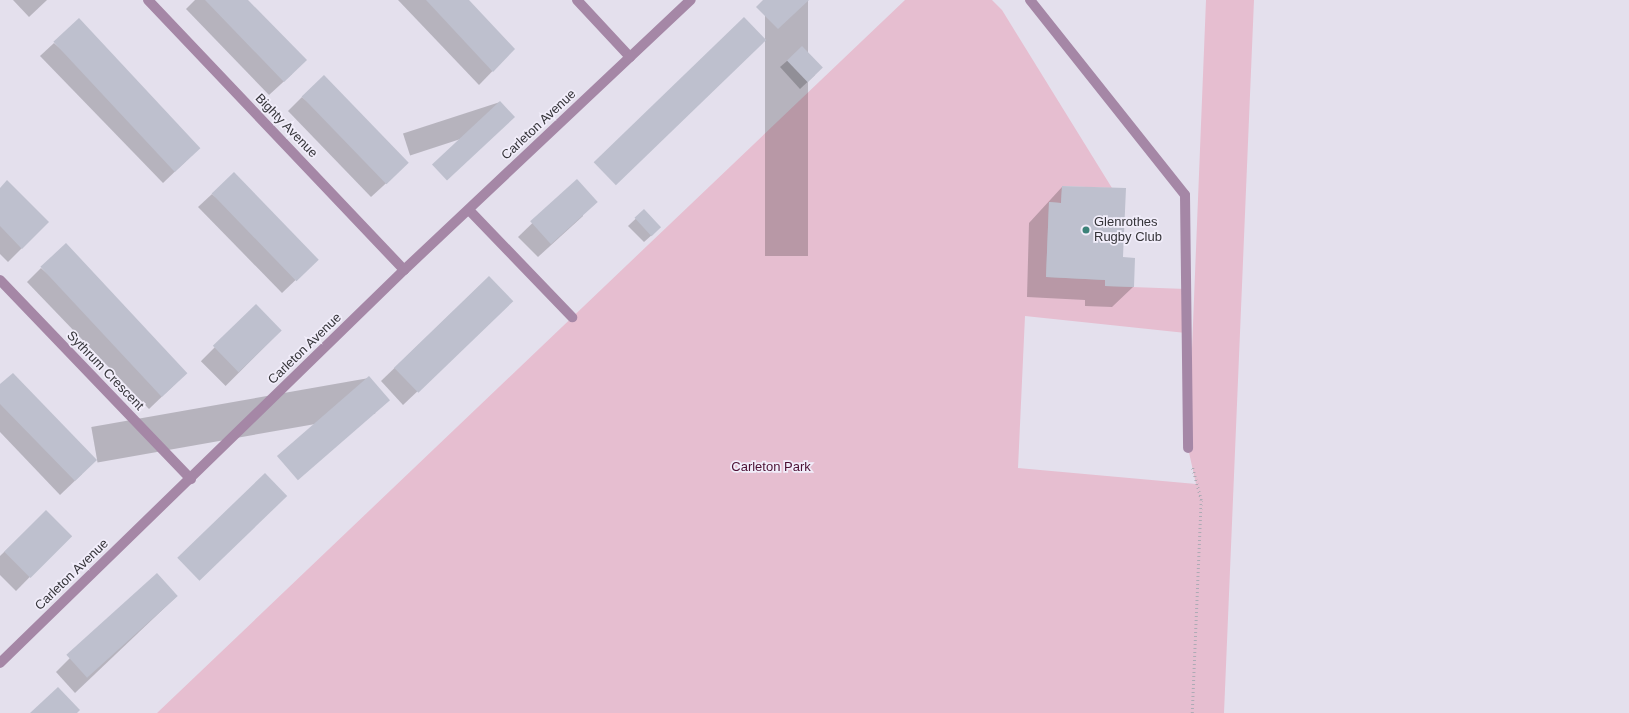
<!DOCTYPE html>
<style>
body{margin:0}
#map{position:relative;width:1629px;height:713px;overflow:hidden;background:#e4e0ed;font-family:Helvetica,sans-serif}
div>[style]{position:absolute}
.green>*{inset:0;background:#e6bed0}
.shadow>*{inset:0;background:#0003;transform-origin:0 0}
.building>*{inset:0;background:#bec0ce;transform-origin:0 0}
.path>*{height:2.5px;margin-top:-1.25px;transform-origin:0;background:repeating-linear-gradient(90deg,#aeabb5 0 1px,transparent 0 4px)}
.minor>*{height:10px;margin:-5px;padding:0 5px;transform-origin:5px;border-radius:5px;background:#a587a6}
.dots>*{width:11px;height:11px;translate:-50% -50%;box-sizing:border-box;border:2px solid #f1edfa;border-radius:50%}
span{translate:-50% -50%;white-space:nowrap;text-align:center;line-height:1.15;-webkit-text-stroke:3.5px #f1edfa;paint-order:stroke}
.street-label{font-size:13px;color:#353439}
.poi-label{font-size:13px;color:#353439}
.left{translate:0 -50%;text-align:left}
.park-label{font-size:13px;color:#4c1134}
</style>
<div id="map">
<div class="green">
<div style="clip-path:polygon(905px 0,992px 0,1002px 10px,1112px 188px,1062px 186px,1061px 203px,1049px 202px,1046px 277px,1105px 280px,1105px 286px,1186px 289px,1186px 333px,1025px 316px,1018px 468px,1196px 484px,1188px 448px,1206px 0,1254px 0,1224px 713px,157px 713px)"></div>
</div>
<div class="shadow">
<div style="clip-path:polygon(13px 0,47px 0,29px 17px)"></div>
<div style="clip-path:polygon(195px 0,247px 0,292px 74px,269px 95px,186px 9px)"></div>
<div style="clip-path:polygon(398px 0,467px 0,514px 49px,479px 85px)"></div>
<div style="left:765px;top:0;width:43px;height:256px"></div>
<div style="clip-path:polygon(54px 43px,186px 161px,163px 183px,40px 56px)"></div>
<div style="clip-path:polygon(802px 48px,815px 75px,800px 89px,780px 67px)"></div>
<div style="clip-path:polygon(302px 97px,394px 176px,371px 197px,288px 111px)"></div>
<div style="left:500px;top:102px;width:23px;height:102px;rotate:72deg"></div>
<div style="clip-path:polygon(577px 180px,583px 216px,538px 257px,518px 237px)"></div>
<div style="clip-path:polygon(1062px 187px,1125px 189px,1122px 258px,1134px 259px,1133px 287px,1112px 307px,1085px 306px,1085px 300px,1027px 297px,1029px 223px)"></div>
<div style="clip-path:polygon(0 189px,48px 222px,8px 262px,0 254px)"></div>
<div style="clip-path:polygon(212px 194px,304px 272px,282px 293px,198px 207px)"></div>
<div style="clip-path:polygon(644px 211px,653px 234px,644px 242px,628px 226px)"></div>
<div style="clip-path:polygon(41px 268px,173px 386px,149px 409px,27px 282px)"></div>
<div style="clip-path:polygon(489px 277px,498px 315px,403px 405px,381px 381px)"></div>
<div style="left:256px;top:306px;width:35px;height:78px;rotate:45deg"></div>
<div style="left:369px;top:378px;width:36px;height:282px;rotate:80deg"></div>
<div style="clip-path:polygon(0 386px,82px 474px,60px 495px,0 432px)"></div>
<div style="clip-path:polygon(46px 511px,70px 536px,16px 591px,0 575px,0 556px)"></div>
<div style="clip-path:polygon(177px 596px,75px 693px,56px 672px,70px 658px)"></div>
</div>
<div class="building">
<div style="clip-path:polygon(205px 0,248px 0,307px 60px,284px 82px)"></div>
<div style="clip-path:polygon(426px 0,469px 0,515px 49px,493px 72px)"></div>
<div style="clip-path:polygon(763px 0,809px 0,778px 29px,756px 7px)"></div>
<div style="left:744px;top:17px;width:32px;height:209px;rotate:46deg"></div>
<div style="left:79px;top:18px;width:178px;height:35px;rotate:47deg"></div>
<div style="left:802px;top:46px;width:30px;height:21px;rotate:46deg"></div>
<div style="left:324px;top:75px;width:122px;height:31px;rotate:46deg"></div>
<div style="left:500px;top:101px;width:22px;height:93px;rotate:47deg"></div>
<div style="left:234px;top:172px;width:122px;height:31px;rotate:46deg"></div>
<div style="left:577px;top:179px;width:31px;height:63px;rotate:48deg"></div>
<div style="clip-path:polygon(7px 180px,49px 222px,22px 249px,0 226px,0 188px)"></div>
<div style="clip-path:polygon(1062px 186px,1126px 188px,1123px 257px,1135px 258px,1134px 287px,1105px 286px,1105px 280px,1046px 277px,1049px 202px,1061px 203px)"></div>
<div style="left:644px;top:209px;width:25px;height:13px;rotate:47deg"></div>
<div style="left:66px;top:243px;width:178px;height:35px;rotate:47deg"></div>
<div style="left:489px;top:276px;width:35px;height:132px;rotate:46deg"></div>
<div style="left:256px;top:304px;width:37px;height:60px;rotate:46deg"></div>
<div style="clip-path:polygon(13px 373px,97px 460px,75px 481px,0 404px,0 384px)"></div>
<div style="left:369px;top:376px;width:32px;height:122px;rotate:49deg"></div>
<div style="left:265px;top:473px;width:32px;height:122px;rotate:46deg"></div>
<div style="left:46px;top:510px;width:37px;height:59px;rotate:45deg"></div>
<div style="left:157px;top:573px;width:31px;height:122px;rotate:48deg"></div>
<div style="clip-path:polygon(58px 687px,80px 710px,77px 713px,30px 713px)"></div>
</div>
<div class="path">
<div style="left:1192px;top:713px;width:213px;rotate:-87.6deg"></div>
<div style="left:1201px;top:500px;width:34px;rotate:-105deg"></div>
</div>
<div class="minor">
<div style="left:148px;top:0;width:372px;rotate:46.5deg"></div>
<div style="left:577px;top:0;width:78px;rotate:47.1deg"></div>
<div style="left:1030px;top:0;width:249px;rotate:51.5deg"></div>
<div style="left:1185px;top:195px;width:253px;rotate:89.3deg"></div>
<div style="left:469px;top:210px;width:149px;rotate:46.1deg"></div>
<div style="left:0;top:280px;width:276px;rotate:46.2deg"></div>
<div style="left:0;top:663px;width:564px;rotate:-44.21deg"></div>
<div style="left:404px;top:270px;width:394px;rotate:-43.3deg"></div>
</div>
<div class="dots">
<div style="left:1086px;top:230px;background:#3c8279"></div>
</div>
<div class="street-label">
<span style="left:539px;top:125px;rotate:-43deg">Carleton Avenue</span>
<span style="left:286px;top:126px;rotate:46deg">Bighty Avenue</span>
<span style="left:305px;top:349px;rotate:-44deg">Carleton Avenue</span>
<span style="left:105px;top:371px;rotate:46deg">Sythrum Crescent</span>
<span style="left:72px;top:575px;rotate:-44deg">Carleton Avenue</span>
</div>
<div class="poi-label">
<span class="left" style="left:1094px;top:230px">Glenrothes<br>Rugby Club</span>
</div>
<div class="park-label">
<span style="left:771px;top:467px">Carleton Park</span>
</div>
</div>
